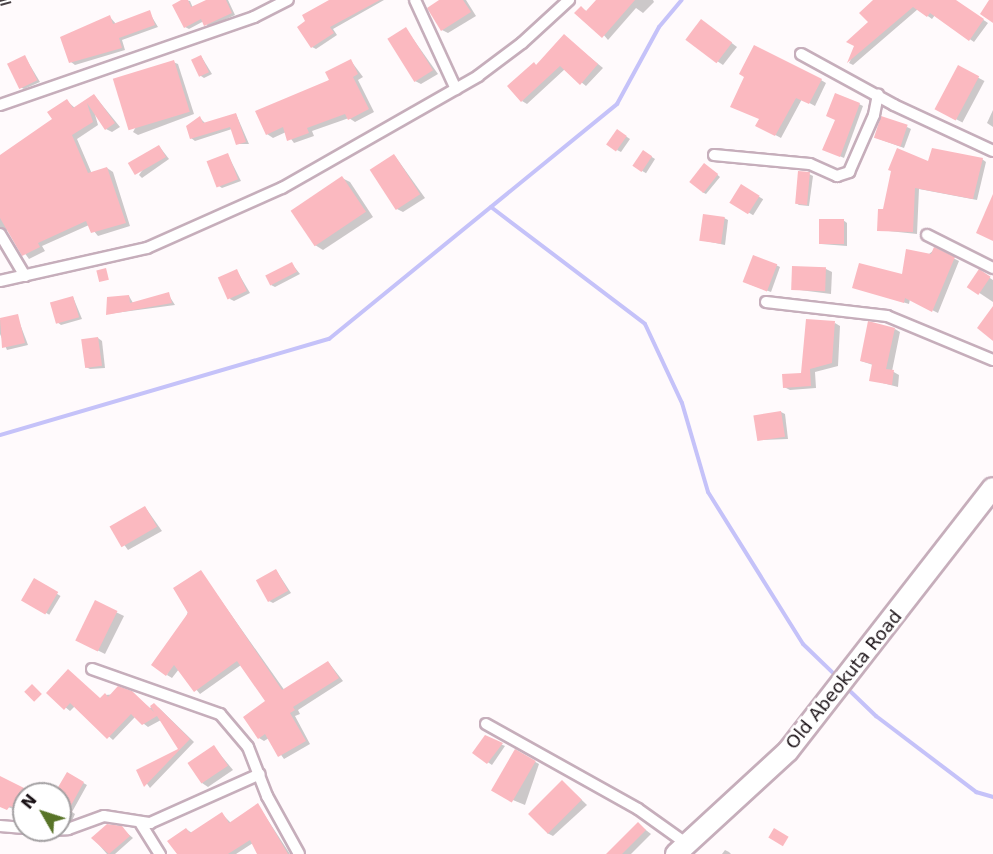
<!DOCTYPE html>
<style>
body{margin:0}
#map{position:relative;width:993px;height:854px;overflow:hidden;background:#fffafc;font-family:"DejaVu Sans",sans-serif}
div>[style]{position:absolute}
.shadow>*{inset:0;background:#0003;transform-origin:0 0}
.stream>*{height:4px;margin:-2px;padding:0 2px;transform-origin:2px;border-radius:2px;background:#c5c2f9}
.building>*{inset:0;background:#fbb9c0;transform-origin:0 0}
.roads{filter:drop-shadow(2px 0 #c6aebb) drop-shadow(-2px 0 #c6aebb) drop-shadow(0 2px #c6aebb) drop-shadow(0 -2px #c6aebb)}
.street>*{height:10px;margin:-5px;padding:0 5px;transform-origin:5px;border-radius:5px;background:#fff}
.highway>*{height:20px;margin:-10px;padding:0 10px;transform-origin:10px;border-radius:10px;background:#fff}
.rail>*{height:6px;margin-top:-3px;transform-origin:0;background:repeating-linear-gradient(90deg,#fff 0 11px,#484044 0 22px);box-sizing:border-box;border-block:2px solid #484044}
span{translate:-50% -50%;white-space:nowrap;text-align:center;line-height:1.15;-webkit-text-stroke:5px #fff;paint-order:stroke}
.street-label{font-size:18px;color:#1a1216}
.north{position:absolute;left:12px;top:782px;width:60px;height:60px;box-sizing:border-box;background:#fff;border:2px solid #a3a0a2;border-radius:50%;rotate:309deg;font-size:16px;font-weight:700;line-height:24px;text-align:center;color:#1a1216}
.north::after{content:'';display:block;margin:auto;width:21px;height:27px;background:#587428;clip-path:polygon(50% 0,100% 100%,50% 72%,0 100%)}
</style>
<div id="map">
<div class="shadow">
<div style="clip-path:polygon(184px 0,190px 1px,193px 8px,210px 0,228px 0,235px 15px,209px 27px,204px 21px,189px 29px,185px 27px)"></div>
<div style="clip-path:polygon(335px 0,384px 0,333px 29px,337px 35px,316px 49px,312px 47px)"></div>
<div style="clip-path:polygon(442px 0,466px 0,476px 16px,448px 33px,442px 30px)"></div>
<div style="clip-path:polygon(598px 0,653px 0,654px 2px,643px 13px,636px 8px,608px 40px,581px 8px,588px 12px)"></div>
<div style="clip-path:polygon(876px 0,954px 0,988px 23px,974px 42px,935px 15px,932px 19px,918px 9px,853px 65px,849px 63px,870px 22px)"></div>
<div style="clip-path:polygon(149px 12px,158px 27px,122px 40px,125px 50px,75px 65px,71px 62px,110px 17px,116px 24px)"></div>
<div style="clip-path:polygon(708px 25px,737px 47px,723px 65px,717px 61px)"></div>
<div style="clip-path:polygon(406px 29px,438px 74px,421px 84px,415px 81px)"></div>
<div style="clip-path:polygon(564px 36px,603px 68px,586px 86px,565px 69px,527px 104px,522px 101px,534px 64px,538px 66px)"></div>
<div style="clip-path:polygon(201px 56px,212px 74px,204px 78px,201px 76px)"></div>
<div style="clip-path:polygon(25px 57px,40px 82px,24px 89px,20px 87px)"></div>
<div style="clip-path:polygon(351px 61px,363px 77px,358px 80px,374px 112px,355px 122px,349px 118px,312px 131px,314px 136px,294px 143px,286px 132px,273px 138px,267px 134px)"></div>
<div style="clip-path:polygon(173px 62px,178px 64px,194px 114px,138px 135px,133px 132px)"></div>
<div style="left:958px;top:67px;width:30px;height:47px;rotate:28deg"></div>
<div style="clip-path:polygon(821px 80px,826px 83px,815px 106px,802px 99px,781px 138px,757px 125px)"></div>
<div style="clip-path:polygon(94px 95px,120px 127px,112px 132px,106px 129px,94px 111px,98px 125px,77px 139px,92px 174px,107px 168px,113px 172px,130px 226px,98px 236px,89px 225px,42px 246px,45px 251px,29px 259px,8px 230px,0 235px,0 157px,54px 119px,67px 101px,76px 109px)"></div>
<div style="clip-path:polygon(859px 104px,863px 106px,844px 158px,828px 151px,837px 119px)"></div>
<div style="clip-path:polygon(993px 110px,993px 127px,987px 123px)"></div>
<div style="clip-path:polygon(236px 114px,249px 144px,237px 144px,232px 129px,195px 141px,191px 138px,200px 118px,206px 124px)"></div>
<div style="clip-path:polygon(907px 127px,911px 129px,904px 148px,879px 139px)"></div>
<div style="clip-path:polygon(621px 133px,630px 139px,621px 152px,617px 150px)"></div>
<div style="clip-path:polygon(159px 146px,169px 159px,142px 178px,139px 175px)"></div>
<div style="left:644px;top:152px;width:13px;height:17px;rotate:32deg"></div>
<div style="clip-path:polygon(228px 155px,241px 181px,222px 188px,219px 186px)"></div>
<div style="clip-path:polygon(395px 156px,425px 198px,403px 212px,397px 209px)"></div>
<div style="clip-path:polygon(982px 159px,986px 162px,977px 200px,919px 189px,917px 234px,879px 230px,884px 210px,929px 163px)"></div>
<div style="clip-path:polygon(708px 167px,720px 177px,706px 194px,702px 192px)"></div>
<div style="clip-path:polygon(809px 174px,813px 176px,809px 206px,799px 205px,796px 203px)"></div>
<div style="clip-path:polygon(342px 178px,350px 182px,373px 217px,323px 250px,315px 245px)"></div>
<div style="left:742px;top:186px;width:25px;height:19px;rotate:32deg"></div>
<div style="clip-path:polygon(724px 218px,728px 220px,725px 245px,701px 240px)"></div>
<div style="clip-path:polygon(843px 220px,847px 223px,847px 246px,821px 244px)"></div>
<div style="clip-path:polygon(935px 249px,959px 261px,938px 313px,910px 299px,909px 304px,854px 287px,903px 276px)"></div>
<div style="clip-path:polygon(292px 264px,300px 274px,275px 287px,271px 285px)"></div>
<div style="clip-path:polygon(776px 265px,780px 267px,771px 292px,749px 284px)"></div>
<div style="clip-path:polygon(826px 269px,832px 272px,831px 294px,792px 289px)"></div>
<div style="clip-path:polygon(237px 271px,250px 293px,234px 301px,230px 299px)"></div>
<div style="clip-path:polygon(979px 271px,993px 280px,993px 302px,969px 286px)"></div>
<div style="clip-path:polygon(168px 294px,175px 305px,108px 314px,129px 296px,133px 303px)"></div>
<div style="clip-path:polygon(73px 297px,82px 319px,61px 325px,57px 322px)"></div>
<div style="clip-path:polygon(17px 316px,28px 345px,7px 350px,0 334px,0 320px)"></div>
<div style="clip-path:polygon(835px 323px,840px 326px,838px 366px,815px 372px,816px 388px,790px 390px,784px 387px,802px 374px)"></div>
<div style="clip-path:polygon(895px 329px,900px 332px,892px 371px,899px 375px,898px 387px,871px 380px,873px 365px,861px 361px)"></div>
<div style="clip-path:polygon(98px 338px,102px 341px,105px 368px,90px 369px,86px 367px)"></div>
<div style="clip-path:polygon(781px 412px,785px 414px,788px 439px,759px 440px)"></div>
<div style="clip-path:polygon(145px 507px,162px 531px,128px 550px,111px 527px)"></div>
<div style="clip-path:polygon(276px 570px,291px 593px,273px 603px,269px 601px)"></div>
<div style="clip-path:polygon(201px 572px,285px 691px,329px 663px,343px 681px,298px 710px,300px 714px,295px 716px,310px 744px,284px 759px,269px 738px,264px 741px,259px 738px,268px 701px,241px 665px,200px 694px,179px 669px,172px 678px,167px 675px)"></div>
<div style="left:34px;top:580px;width:31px;height:22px;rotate:31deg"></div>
<div style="clip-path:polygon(95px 602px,124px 616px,105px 654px,83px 643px)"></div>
<div style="clip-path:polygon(48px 693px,101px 699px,105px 695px,132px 693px,150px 708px,154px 705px,159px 708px,194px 742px,150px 788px,138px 771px,180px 749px,161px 720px,148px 727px,135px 717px,113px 740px,75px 706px,70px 711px)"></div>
<div style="clip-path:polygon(485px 737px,505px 746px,492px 765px,474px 753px)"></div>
<div style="clip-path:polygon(214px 747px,233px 770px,208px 787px,202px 783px)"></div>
<div style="clip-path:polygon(516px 751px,539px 764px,525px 805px,503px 796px)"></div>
<div style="clip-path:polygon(67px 774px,87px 785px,72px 812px,75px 814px,71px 823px,60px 823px,60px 794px,56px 794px)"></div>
<div style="clip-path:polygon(0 778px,36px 794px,24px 794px,24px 813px,0 804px)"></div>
<div style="clip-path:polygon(563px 782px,587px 805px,553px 836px,547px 833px)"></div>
<div style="clip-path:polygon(258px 805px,290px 854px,259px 854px,253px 843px,236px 854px,178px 854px,186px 829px,192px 833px,222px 814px,231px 823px)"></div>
<div style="clip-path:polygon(638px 824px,651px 834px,631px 854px,608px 854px)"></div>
<div style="clip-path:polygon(121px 828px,133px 838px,115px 854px,107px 854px,93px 838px)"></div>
<div style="clip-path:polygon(725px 850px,729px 852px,731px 854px,722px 854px)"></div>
</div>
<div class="stream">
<div style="left:491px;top:207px;width:193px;rotate:37.2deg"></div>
<div style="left:645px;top:324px;width:87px;rotate:64.9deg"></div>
<div style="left:682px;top:403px;width:93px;rotate:73.7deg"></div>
<div style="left:708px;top:492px;width:179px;rotate:58deg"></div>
<div style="left:803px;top:644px;width:42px;rotate:44deg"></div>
<div style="left:0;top:435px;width:343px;rotate:-16.3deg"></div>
<div style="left:329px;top:339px;width:372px;rotate:-39.2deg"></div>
<div style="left:617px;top:104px;width:88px;rotate:-61.4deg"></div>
<div style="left:659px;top:27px;width:35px;rotate:-50deg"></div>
<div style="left:851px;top:692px;width:35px;rotate:44deg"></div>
<div style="left:876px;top:716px;width:126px;rotate:37.2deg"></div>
<div style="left:976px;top:792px;width:18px;rotate:16deg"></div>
</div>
<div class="building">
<div style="clip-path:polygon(181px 0,188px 0,191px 7px,206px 0,226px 0,232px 13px,204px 26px,201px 19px,184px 28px,172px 5px)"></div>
<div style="clip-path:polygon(329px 0,380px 0,330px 27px,334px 33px,311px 48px,297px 27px,305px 21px,302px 15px)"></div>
<div style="clip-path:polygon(439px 0,463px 0,471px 12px,441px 31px,427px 8px)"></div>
<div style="clip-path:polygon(596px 0,635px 0,602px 38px,574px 13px,581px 6px,586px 11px)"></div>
<div style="clip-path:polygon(873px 0,956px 0,984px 19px,969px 41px,930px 13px,927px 17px,913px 7px,847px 63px,854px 46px,846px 42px,868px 22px,859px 13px)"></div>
<div style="clip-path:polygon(989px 0,993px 0,993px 23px,980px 14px)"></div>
<div style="clip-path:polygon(150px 10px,155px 25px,119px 38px,122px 48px,69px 63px,60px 37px,110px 15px,113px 24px)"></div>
<div style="left:701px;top:19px;width:39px;height:26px;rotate:37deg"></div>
<div style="left:406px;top:27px;width:51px;height:22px;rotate:58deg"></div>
<div style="clip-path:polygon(564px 34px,598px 64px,580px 85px,560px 66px,521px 102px,507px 86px,534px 62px,536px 65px)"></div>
<div style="clip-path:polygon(754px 45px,822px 79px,809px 104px,796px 98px,775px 136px,755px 126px,759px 119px,730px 107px,744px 77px,739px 74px)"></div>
<div style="left:25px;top:55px;width:28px;height:20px;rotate:64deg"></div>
<div style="left:201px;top:55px;width:19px;height:11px;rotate:65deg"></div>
<div style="clip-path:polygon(351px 59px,358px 74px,353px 77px,369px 109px,348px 120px,345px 114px,307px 128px,309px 133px,287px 141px,283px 127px,266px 135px,255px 111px,329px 80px,325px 72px)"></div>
<div style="left:174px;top:60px;width:54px;height:64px;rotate:73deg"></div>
<div style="left:958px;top:65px;width:24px;height:50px;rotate:28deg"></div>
<div style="clip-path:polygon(835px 93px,860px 103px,840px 157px,822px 150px,835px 120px,826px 116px)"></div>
<div style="clip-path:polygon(94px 94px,115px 123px,105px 130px,87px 103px,93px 122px,72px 135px,88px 173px,107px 167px,126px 223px,91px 233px,86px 221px,38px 243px,40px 247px,22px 256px,0 218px,0 155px,52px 119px,47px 112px,67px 99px,73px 108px)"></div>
<div style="clip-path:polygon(236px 113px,246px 142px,236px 145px,230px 127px,190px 139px,186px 126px,200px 116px,203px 123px)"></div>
<div style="left:881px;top:116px;width:28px;height:23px;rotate:18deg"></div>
<div style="left:617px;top:129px;width:12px;height:19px;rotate:35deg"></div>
<div style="left:159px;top:145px;width:14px;height:36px;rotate:60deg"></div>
<div style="clip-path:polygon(897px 148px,928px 161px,932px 148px,983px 158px,973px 199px,915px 188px,913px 232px,877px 231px,878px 209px,883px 209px,891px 171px,888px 170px)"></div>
<div style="left:643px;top:150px;width:11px;height:19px;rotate:34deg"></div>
<div style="left:228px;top:153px;width:28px;height:23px;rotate:69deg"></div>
<div style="left:394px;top:154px;width:48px;height:29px;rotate:57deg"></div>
<div style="left:704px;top:163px;width:18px;height:24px;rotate:38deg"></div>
<div style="left:798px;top:171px;width:12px;height:33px;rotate:5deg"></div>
<div style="left:342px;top:176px;width:43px;height:62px;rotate:56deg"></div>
<div style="left:741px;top:184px;width:22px;height:22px;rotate:32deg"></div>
<div style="clip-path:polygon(993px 194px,993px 241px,976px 233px)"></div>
<div style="left:703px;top:214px;width:22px;height:27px;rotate:8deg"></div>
<div style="left:819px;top:219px;width:25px;height:25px"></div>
<div style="clip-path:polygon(934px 247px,955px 257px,932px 312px,905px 298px,904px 303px,852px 288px,859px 263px,902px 274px,906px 249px,931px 254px)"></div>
<div style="left:753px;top:255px;width:26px;height:29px;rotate:21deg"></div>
<div style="left:292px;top:262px;width:11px;height:30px;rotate:63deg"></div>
<div style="left:792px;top:266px;width:34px;height:24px;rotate:2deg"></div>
<div style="left:106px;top:268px;width:12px;height:10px;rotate:76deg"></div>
<div style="left:237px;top:269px;width:24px;height:21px;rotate:66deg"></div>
<div style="left:979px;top:269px;width:14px;height:22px;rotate:34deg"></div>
<div style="clip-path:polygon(169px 292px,172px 303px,106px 315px,107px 297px,129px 295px,130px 303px)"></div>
<div style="left:73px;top:296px;width:22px;height:24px;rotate:74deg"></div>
<div style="clip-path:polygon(993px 306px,993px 341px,977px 328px)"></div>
<div style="clip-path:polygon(18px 314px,25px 343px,2px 348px,0 318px)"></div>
<div style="clip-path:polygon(806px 319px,835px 321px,832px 363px,810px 369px,811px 386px,783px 388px,782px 374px,801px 373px)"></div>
<div style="clip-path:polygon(868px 321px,895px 328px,886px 369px,894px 370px,892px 385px,869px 381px,872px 364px,860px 361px)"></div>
<div style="left:98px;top:337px;width:29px;height:17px;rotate:82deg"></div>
<div style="left:781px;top:411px;width:26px;height:28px;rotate:81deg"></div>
<div style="left:145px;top:506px;width:24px;height:41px;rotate:60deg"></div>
<div style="left:276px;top:569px;width:25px;height:23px;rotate:61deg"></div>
<div style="clip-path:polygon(201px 570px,282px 690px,328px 661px,339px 678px,293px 707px,295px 710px,290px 713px,306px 741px,278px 757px,265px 734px,258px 739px,243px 717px,265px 701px,237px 661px,194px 692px,174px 665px,166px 676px,151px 665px,188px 613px,173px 588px)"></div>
<div style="left:34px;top:578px;width:28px;height:26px;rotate:30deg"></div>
<div style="left:95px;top:600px;width:25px;height:45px;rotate:26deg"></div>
<div style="clip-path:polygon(68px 669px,100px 698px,105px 693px,108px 697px,118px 686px,132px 691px,154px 712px,150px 706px,154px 703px,190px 739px,144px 787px,136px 770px,178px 749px,157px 716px,142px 725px,131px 714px,107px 739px,70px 703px,64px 710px,46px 693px)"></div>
<div style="left:32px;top:684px;width:14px;height:11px;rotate:45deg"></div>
<div style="clip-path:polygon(485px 735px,503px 743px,487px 764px,472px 753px)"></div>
<div style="left:214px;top:745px;width:25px;height:32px;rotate:56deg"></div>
<div style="left:515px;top:749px;width:24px;height:48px;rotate:30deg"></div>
<div style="clip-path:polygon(67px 772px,84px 782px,69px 809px,72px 811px,67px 821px,60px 822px,60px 794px,54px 794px)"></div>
<div style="clip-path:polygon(0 776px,24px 788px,24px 812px,10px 806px,7px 810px,0 807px)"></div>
<div style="left:562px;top:780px;width:28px;height:48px;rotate:45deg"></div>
<div style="clip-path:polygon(258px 803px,288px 854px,257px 854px,250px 840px,228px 854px,177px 854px,167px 841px,186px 828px,190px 833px,222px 812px,229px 823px)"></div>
<div style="clip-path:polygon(638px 822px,646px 830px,622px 854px,606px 854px)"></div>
<div style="clip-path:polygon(107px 824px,122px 826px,130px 836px,109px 854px,91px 838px)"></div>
<div style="left:774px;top:828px;width:17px;height:11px;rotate:31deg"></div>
</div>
<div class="roads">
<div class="street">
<div style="left:415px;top:0;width:98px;rotate:65.3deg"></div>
<div style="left:801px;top:54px;width:106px;rotate:28.7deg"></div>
<div style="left:894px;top:105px;width:109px;rotate:24.9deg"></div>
<div style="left:0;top:105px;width:269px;rotate:-19.1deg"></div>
<div style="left:254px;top:17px;width:38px;rotate:-27deg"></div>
<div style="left:714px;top:155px;width:96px;rotate:5.4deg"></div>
<div style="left:810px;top:164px;width:30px;rotate:24deg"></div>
<div style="left:837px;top:176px;width:13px;rotate:-18deg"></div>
<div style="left:849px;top:172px;width:62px;rotate:-66.3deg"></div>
<div style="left:874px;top:115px;width:21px;rotate:-79deg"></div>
<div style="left:0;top:234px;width:49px;rotate:59.2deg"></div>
<div style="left:927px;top:235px;width:74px;rotate:26.6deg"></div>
<div style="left:0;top:281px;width:151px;rotate:-12.7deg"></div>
<div style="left:147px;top:248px;width:148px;rotate:-24deg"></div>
<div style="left:282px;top:188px;width:226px;rotate:-29.7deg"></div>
<div style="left:478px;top:76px;width:55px;rotate:-36.9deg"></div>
<div style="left:522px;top:43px;width:64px;rotate:-42.5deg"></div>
<div style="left:766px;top:302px;width:122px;rotate:6.6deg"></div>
<div style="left:887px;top:316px;width:115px;rotate:22.5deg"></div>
<div style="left:92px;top:669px;width:136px;rotate:19.4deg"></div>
<div style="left:220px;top:714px;width:43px;rotate:49.7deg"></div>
<div style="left:248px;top:747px;width:53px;rotate:68.8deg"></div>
<div style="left:267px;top:796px;width:66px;rotate:61.1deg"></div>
<div style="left:486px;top:724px;width:174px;rotate:29.2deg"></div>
<div style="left:638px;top:809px;width:60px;rotate:35.5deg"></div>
<div style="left:141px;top:824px;width:36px;rotate:58deg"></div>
<div style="left:0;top:826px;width:24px;rotate:5deg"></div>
<div style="left:44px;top:830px;width:24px;rotate:-2deg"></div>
<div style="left:68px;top:829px;width:38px;rotate:-20deg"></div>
<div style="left:104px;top:816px;width:47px;rotate:8.7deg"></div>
<div style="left:150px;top:823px;width:120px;rotate:-24deg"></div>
</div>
<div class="highway">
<div style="left:676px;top:854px;width:152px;rotate:-42.6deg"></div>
<div style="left:788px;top:751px;width:333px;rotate:-52.1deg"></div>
</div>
</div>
<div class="rail">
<div style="left:0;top:3px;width:11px;rotate:-15deg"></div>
</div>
<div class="street-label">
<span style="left:844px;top:680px;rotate:-51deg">Old Abeokuta Road</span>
</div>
<div class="north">N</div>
</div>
